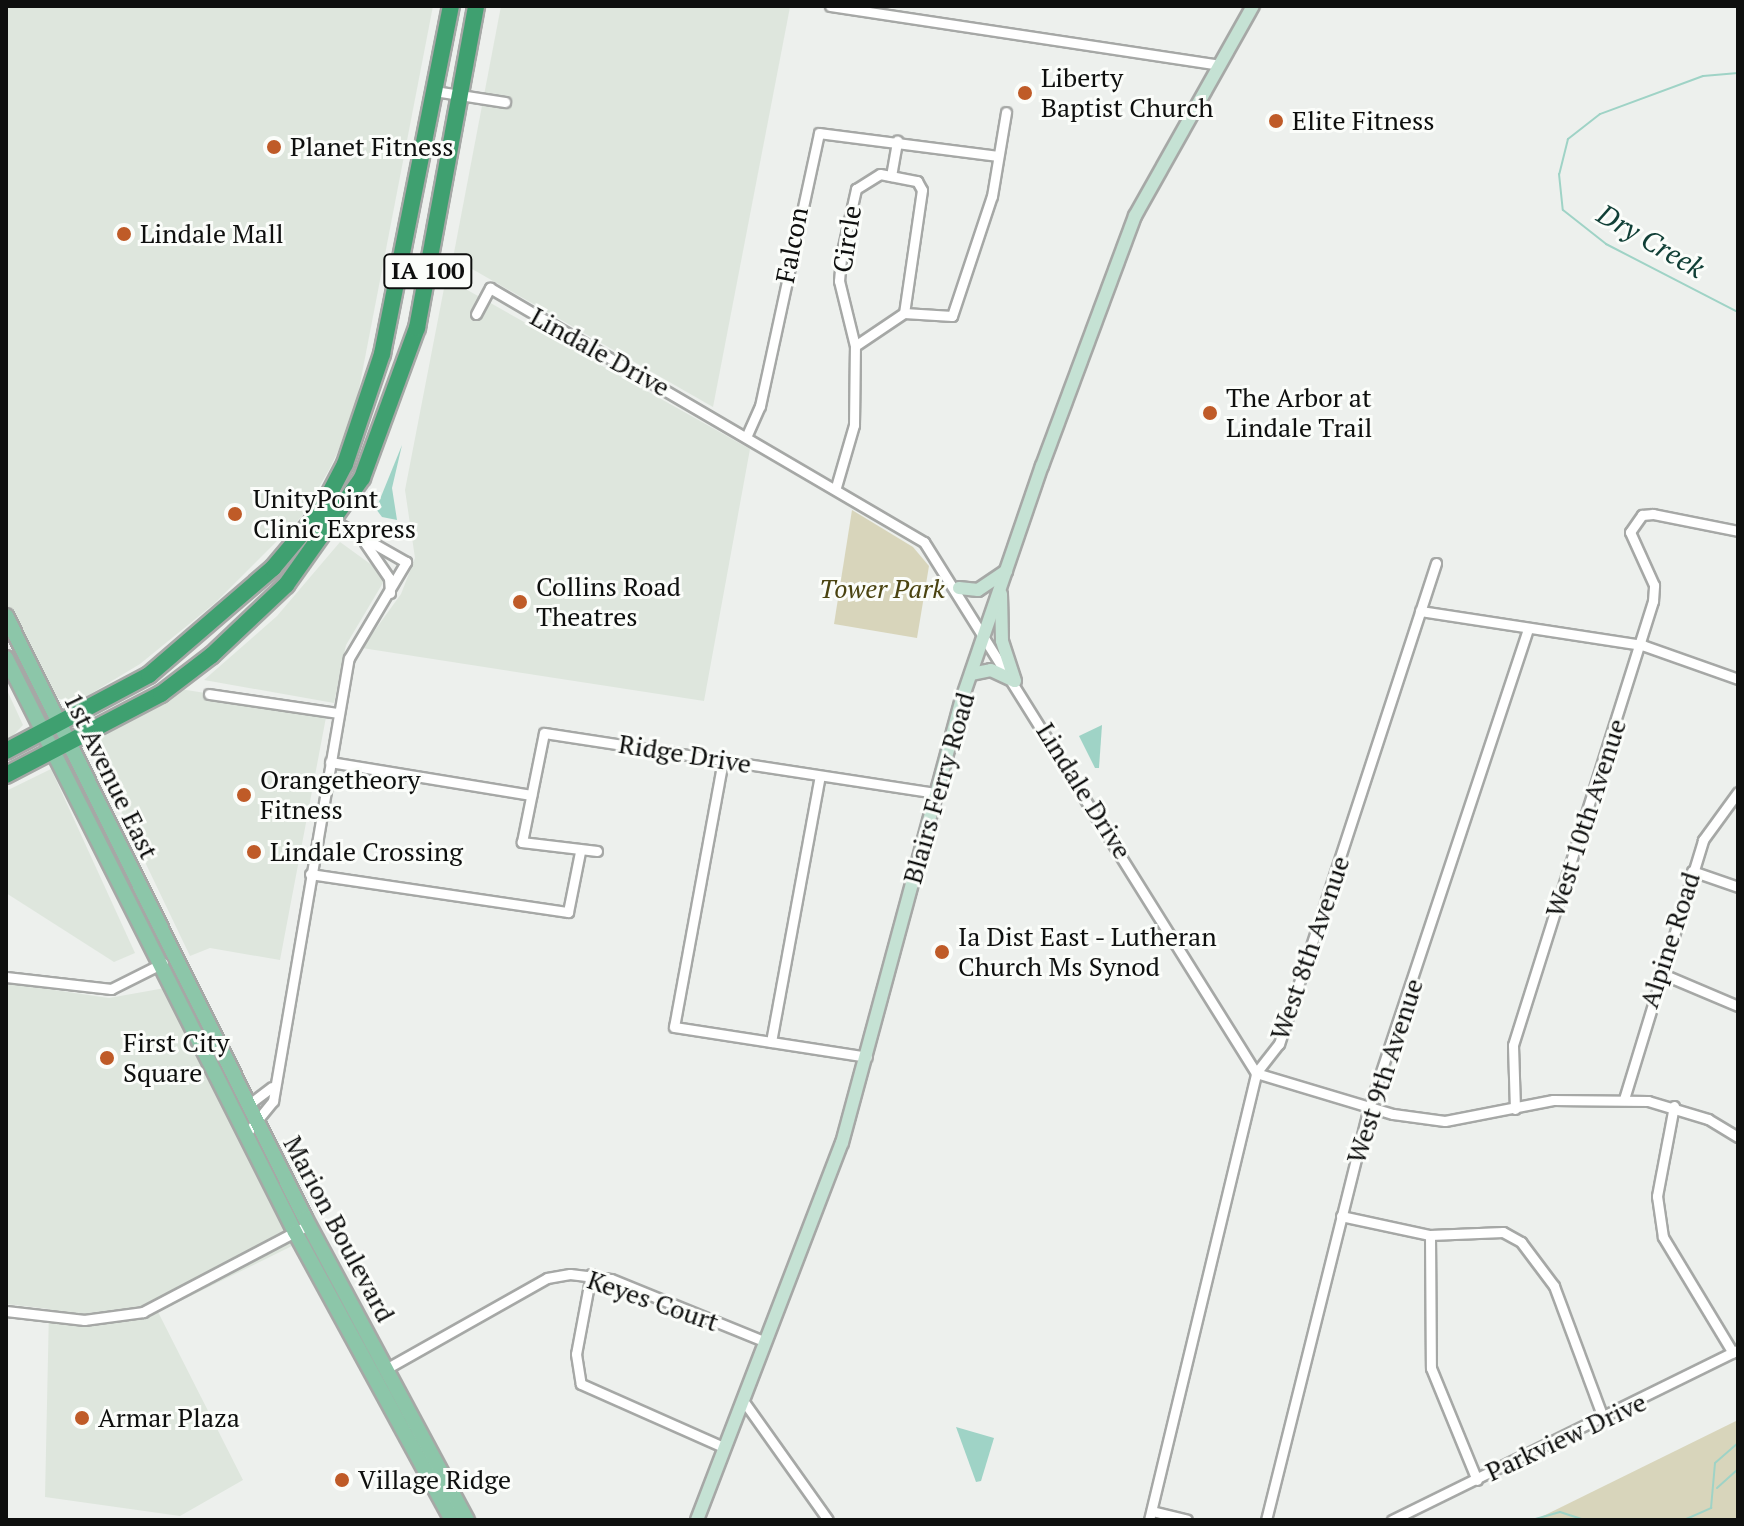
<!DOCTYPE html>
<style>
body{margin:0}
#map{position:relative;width:1744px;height:1526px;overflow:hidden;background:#edf0ed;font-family:"PT Serif",serif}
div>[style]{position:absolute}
.built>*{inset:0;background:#dee6dd}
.green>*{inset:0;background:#d8d5bb}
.water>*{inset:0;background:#9fd3c6}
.stream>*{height:2px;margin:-1px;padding:0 1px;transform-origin:1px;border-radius:1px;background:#9fd3c6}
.roads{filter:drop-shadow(2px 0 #a6a8a6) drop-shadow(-2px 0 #a6a8a6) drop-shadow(0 2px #a6a8a6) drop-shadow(0 -2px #a6a8a6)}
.street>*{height:9px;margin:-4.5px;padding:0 4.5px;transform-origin:4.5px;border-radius:4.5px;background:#fff}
.secondary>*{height:12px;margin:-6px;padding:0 6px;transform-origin:6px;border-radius:6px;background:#c5e2d4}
.primary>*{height:14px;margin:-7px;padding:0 7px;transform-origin:7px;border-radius:7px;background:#8cc6a9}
.highway>*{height:16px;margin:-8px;padding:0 8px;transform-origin:8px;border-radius:8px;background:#3fa070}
.dots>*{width:22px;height:22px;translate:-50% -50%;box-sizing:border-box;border:4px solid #fbfdfa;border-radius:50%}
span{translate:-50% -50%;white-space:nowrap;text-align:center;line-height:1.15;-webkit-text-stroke:6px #fbfdfa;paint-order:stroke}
.shield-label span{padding:2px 6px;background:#fbfdfa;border:2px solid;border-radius:6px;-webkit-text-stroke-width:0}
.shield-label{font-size:24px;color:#0e0f0e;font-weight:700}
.poi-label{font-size:26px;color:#0e0f0e}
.left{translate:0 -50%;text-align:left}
.street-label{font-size:26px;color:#0e0f0e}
.park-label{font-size:26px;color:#4a4310;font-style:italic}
.water-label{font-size:28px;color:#103f36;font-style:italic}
.frame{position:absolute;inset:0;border:8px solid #0e0f0e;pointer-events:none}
</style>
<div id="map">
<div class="built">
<div style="clip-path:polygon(6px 6px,433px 6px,353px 420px,329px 470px,302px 516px,215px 603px,140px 664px,72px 705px,52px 695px,6px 604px)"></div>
<div style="clip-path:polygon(501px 6px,790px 7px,713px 407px,453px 258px)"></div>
<div style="clip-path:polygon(446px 278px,750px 449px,704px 701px,362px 648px,401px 594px,415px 558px,405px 490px)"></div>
<div style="clip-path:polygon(340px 542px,387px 576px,346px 645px,334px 703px,204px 680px,277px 616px)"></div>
<div style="clip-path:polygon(6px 688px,23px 725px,6px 743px)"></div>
<div style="clip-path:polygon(180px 689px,327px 712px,280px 960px,210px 948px,190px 956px,88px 743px)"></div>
<div style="clip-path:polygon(51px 769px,135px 953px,114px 962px,6px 893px,6px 791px)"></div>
<div style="clip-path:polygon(6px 983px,109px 998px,165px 988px,292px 1246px,158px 1312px,243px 1480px,180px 1516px,45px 1497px,49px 1309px,6px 1304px)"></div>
</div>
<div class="green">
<div style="clip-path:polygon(852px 510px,913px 547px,929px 566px,917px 638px,834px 624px)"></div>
<div style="clip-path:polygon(1738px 1420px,1738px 1520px,1535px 1520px)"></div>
</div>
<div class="water">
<div style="clip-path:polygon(402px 445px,392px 488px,397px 520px,382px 517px,376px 509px)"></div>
<div style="clip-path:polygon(1102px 725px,1099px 768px,1095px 768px,1079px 736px)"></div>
<div style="clip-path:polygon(956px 1427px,994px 1438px,981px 1481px,976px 1482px)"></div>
</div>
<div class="stream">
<div style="left:1738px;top:73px;width:35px;rotate:175deg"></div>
<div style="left:1703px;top:76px;width:110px;rotate:159.7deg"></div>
<div style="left:1600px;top:114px;width:41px;rotate:142deg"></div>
<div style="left:1568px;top:139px;width:36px;rotate:104deg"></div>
<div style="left:1559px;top:174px;width:36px;rotate:84deg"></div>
<div style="left:1563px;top:210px;width:55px;rotate:38.3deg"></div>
<div style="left:1606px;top:244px;width:148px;rotate:27.3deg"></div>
<div style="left:1717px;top:1488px;width:28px;rotate:-42deg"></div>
<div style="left:1532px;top:1520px;width:29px;rotate:-16deg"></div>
<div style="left:1560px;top:1512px;width:25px;rotate:18deg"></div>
<div style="left:1684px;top:1520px;width:30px;rotate:-24deg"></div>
<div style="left:1711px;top:1508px;width:45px;rotate:-84.9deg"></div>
<div style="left:1715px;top:1463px;width:30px;rotate:-41deg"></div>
</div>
<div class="roads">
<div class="street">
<div style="left:830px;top:6px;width:392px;rotate:8.6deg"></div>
<div style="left:434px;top:91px;width:72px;rotate:8.8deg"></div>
<div style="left:891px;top:176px;width:36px;rotate:-80deg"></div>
<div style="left:476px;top:314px;width:30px;rotate:-62deg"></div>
<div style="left:490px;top:288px;width:503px;rotate:30.34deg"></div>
<div style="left:924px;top:542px;width:626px;rotate:57.98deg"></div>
<div style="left:855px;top:346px;width:67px;rotate:-103.8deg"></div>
<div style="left:839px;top:281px;width:25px;rotate:-85deg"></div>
<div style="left:841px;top:256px;width:69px;rotate:-77.4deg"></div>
<div style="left:856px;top:189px;width:28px;rotate:-32deg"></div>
<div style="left:880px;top:174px;width:38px;rotate:11deg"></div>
<div style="left:917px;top:181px;width:10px;rotate:61deg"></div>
<div style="left:922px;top:190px;width:124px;rotate:98.3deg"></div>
<div style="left:747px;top:435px;width:32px;rotate:-66deg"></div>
<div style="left:760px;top:406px;width:279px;rotate:-77.8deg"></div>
<div style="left:819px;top:133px;width:180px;rotate:7.3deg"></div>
<div style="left:836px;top:487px;width:65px;rotate:-73.8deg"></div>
<div style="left:854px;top:425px;width:79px;rotate:-89.3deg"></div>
<div style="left:855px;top:346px;width:59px;rotate:-34deg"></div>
<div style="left:904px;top:313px;width:48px;rotate:3.6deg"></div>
<div style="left:952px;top:316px;width:126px;rotate:-71.6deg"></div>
<div style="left:992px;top:196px;width:85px;rotate:-80.5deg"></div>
<div style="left:365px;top:543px;width:42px;rotate:55.6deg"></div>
<div style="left:389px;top:578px;width:15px;rotate:86deg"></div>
<div style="left:1420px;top:611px;width:225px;rotate:8.7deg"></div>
<div style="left:1642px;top:645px;width:102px;rotate:19.5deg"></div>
<div style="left:209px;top:694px;width:130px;rotate:8.4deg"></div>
<div style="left:723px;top:760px;width:271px;rotate:100.4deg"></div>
<div style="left:674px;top:1027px;width:195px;rotate:8.8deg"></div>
<div style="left:330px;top:762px;width:204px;rotate:9.3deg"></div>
<div style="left:597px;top:851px;width:76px;rotate:-173.2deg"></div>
<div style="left:522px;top:842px;width:111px;rotate:-78.6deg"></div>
<div style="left:544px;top:733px;width:396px;rotate:8.7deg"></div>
<div style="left:1692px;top:871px;width:49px;rotate:19.2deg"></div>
<div style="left:310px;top:874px;width:261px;rotate:8.4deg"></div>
<div style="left:568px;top:912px;width:61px;rotate:-78.7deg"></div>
<div style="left:1660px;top:973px;width:85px;rotate:22.9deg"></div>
<div style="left:6px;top:977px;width:106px;rotate:6.5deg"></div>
<div style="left:111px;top:989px;width:58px;rotate:-26.6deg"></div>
<div style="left:771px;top:1042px;width:270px;rotate:-79.6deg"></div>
<div style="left:1256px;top:1073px;width:143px;rotate:16.7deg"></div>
<div style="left:1393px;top:1114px;width:52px;rotate:7.7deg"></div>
<div style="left:1445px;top:1121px;width:110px;rotate:-11deg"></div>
<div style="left:1553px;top:1100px;width:95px;rotate:0.6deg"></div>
<div style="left:1648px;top:1101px;width:63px;rotate:16.7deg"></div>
<div style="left:1708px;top:1119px;width:35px;rotate:31deg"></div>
<div style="left:1624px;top:1099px;width:271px;rotate:-73deg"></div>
<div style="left:1703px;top:840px;width:59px;rotate:-53.9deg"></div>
<div style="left:248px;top:1105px;width:30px;rotate:-37deg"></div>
<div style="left:1674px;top:1106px;width:92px;rotate:100.7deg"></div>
<div style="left:1657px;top:1196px;width:41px;rotate:81.7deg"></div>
<div style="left:1663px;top:1237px;width:135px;rotate:58.9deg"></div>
<div style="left:1515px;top:1109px;width:64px;rotate:-91.8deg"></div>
<div style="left:1513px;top:1045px;width:466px;rotate:-72.5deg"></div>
<div style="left:1653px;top:601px;width:16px;rotate:-86deg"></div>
<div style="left:1654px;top:585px;width:58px;rotate:-114.4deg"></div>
<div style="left:1630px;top:532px;width:21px;rotate:-55deg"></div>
<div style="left:1642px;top:515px;width:11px;rotate:-5deg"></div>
<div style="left:1653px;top:514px;width:87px;rotate:11.3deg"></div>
<div style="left:246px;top:1134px;width:43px;rotate:-50.7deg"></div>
<div style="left:273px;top:1101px;width:449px;rotate:-80.3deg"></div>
<div style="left:349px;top:658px;width:112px;rotate:-59.3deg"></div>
<div style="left:406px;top:562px;width:83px;rotate:-150.3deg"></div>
<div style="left:1341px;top:1216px;width:91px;rotate:12.1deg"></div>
<div style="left:1430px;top:1235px;width:73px;rotate:-2.4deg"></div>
<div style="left:1503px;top:1232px;width:21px;rotate:29deg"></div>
<div style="left:1521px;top:1242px;width:55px;rotate:53.1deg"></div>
<div style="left:1554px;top:1286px;width:141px;rotate:69.6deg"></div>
<div style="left:1430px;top:1235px;width:133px;rotate:89.6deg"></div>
<div style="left:1431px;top:1368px;width:121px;rotate:67.7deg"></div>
<div style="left:591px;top:1274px;width:81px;rotate:100.6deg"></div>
<div style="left:576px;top:1354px;width:30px;rotate:81deg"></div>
<div style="left:581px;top:1384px;width:155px;rotate:23.9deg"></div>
<div style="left:6px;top:1311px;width:79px;rotate:6.6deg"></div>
<div style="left:84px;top:1320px;width:60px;rotate:-7.7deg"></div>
<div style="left:143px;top:1312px;width:187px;rotate:-27.8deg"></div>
<div style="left:384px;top:1370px;width:187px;rotate:-29.4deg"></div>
<div style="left:547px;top:1278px;width:23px;rotate:-10deg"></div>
<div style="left:570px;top:1274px;width:41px;rotate:7deg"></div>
<div style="left:611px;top:1279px;width:165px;rotate:22.1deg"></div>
<div style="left:742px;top:1399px;width:148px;rotate:54.6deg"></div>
<div style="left:1152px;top:1511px;width:36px;rotate:14deg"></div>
<div style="left:1149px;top:1520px;width:460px;rotate:-76.5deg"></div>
<div style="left:1256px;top:1073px;width:37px;rotate:-52deg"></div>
<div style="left:1279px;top:1044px;width:506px;rotate:-71.92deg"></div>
<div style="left:1266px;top:1520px;width:422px;rotate:-76deg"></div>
<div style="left:1368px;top:1111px;width:508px;rotate:-71.64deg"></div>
<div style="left:1392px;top:1520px;width:386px;rotate:-26.2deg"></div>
</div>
<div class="secondary">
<div style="left:959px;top:588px;width:19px;rotate:6deg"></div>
<div style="left:978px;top:590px;width:34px;rotate:-34deg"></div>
<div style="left:1001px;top:594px;width:47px;rotate:88.8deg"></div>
<div style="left:1002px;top:641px;width:42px;rotate:72deg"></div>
<div style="left:971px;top:674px;width:20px;rotate:-11deg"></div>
<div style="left:991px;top:670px;width:26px;rotate:25deg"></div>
<div style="left:697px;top:1520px;width:404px;rotate:-69deg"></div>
<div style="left:842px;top:1143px;width:460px;rotate:-74.9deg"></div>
<div style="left:962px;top:699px;width:246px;rotate:-71.1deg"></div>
<div style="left:1042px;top:466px;width:267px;rotate:-69.6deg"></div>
<div style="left:1135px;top:216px;width:241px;rotate:-60.7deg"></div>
</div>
<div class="primary">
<div style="left:6px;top:616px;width:672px;rotate:63.59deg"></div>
<div style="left:305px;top:1218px;width:343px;rotate:61.8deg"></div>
<div style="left:6px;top:658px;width:643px;rotate:63.28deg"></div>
<div style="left:295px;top:1232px;width:328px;rotate:61.4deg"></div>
</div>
<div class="highway">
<div style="left:6px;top:751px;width:162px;rotate:-28deg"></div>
<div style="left:149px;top:675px;width:164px;rotate:-40.8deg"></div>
<div style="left:273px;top:568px;width:73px;rotate:-50deg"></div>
<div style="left:320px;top:512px;width:54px;rotate:-62.5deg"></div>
<div style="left:345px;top:464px;width:116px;rotate:-71.4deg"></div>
<div style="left:382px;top:354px;width:355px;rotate:-78.8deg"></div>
<div style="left:6px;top:775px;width:175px;rotate:-27.6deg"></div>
<div style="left:161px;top:694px;width:64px;rotate:-37.4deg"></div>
<div style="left:212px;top:655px;width:102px;rotate:-43.4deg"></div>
<div style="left:286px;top:585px;width:131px;rotate:-54.6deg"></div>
<div style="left:362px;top:478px;width:160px;rotate:-69.9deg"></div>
<div style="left:417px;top:328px;width:327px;rotate:-79.6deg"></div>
</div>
</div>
<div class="dots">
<div style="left:1025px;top:93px;background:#bf5b28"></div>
<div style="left:1276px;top:121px;background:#bf5b28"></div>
<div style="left:274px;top:147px;background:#bf5b28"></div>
<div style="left:124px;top:234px;background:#bf5b28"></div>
<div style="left:1210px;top:413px;background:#bf5b28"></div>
<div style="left:235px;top:514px;background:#bf5b28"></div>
<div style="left:520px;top:602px;background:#bf5b28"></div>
<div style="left:244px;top:795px;background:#bf5b28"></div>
<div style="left:254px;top:852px;background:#bf5b28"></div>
<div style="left:942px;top:952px;background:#bf5b28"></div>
<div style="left:107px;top:1058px;background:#bf5b28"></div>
<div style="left:82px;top:1418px;background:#bf5b28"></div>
<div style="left:342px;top:1480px;background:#bf5b28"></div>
</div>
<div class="shield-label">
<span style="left:428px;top:271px">IA 100</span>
</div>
<div class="poi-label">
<span class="left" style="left:1041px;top:93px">Liberty<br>Baptist Church</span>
<span class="left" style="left:1292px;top:121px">Elite Fitness</span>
<span class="left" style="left:290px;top:147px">Planet Fitness</span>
<span class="left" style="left:140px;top:234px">Lindale Mall</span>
<span class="left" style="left:1226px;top:413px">The Arbor at<br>Lindale Trail</span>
<span class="left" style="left:253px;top:514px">UnityPoint<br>Clinic Express</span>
<span class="left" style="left:536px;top:602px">Collins Road<br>Theatres</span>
<span class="left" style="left:260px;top:795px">Orangetheory<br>Fitness</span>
<span class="left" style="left:270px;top:852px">Lindale Crossing</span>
<span class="left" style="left:958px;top:952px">Ia Dist East - Lutheran<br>Church Ms Synod</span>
<span class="left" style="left:123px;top:1058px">First City<br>Square</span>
<span class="left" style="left:98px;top:1418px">Armar Plaza</span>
<span class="left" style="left:358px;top:1480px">Village Ridge</span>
</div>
<div class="street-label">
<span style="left:847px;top:239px;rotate:-81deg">Circle</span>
<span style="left:792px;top:245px;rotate:-79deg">Falcon</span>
<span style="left:600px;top:352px;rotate:29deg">Lindale Drive</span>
<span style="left:685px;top:754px;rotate:9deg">Ridge Drive</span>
<span style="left:111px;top:776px;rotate:64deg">1st Avenue East</span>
<span style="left:939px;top:788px;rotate:-74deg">Blairs Ferry Road</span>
<span style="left:1084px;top:791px;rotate:58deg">Lindale Drive</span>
<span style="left:1586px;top:818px;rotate:-72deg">West 10th Avenue</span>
<span style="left:1670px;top:940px;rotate:-72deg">Alpine Road</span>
<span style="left:1310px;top:948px;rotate:-71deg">West 8th Avenue</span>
<span style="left:1385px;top:1071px;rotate:-72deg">West 9th Avenue</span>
<span style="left:339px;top:1229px;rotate:62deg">Marion Boulevard</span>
<span style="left:653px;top:1301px;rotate:19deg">Keyes Court</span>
<span style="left:1566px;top:1437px;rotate:-25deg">Parkview Drive</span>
</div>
<div class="park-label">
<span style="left:882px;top:589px">Tower Park</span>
</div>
<div class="water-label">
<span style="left:1651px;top:241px;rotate:30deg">Dry Creek</span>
</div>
<div class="frame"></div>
</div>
